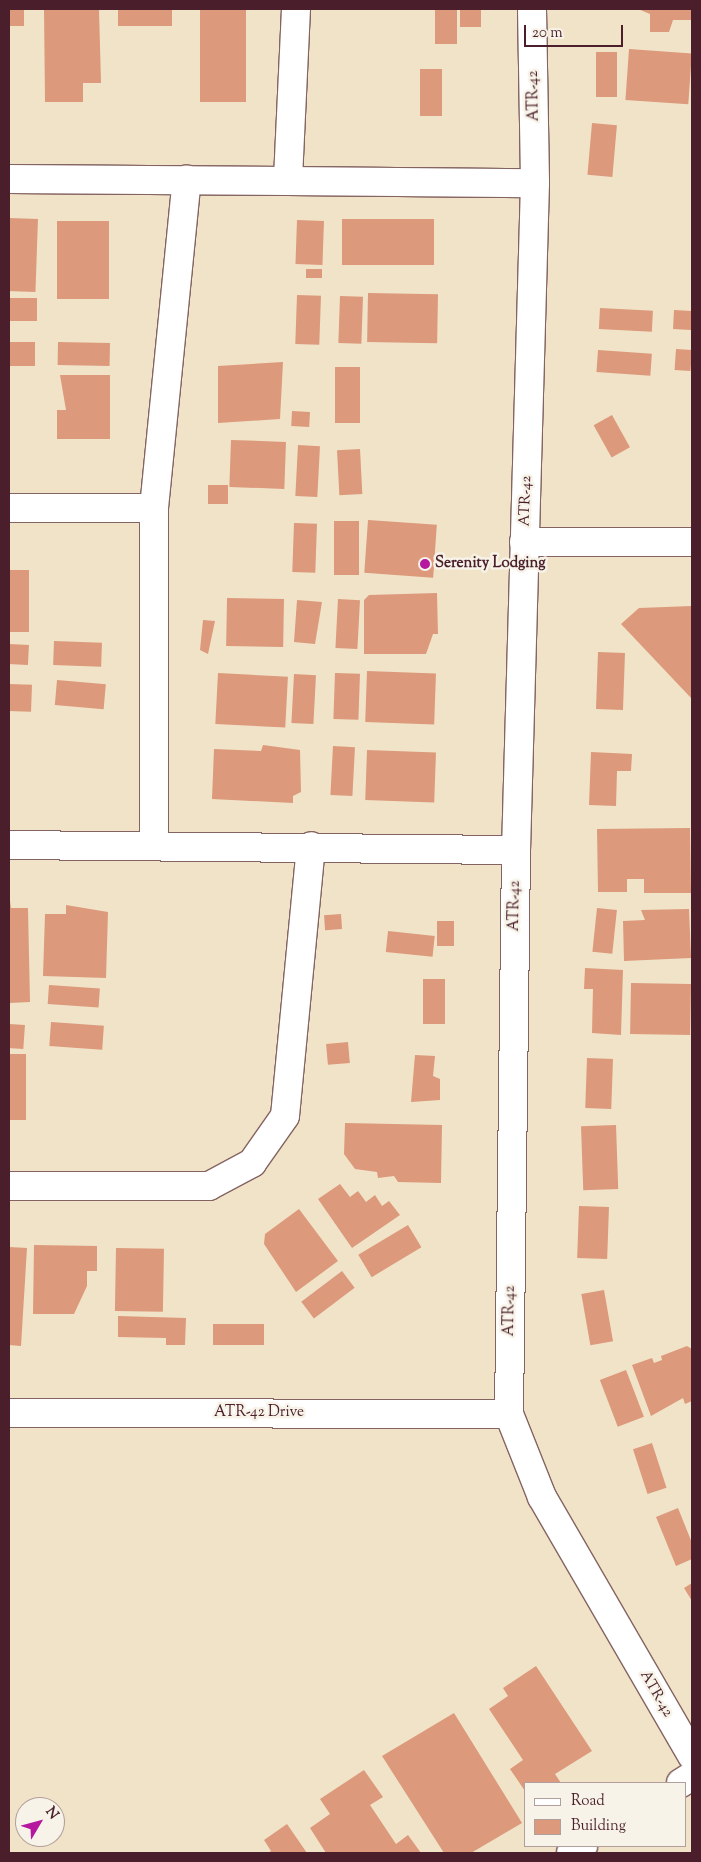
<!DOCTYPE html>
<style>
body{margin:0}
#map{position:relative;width:701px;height:1862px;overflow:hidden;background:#f1e3c7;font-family:"Sorts Mill Goudy",serif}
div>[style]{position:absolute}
.building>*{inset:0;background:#dc997c;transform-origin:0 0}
.roads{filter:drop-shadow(1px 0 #846462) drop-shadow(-1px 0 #846462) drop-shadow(0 1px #846462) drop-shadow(0 -1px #846462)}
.street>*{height:28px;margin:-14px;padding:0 14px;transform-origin:14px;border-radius:14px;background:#fff}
.secondary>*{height:28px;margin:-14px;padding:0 14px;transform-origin:14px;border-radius:14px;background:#fff}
.dots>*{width:14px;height:14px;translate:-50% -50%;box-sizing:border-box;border:2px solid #f7f3e8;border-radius:50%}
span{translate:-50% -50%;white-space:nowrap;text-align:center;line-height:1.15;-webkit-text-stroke:5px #f7f3e8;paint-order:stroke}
.street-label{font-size:15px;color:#4a1f2b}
.poi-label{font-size:15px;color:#4a1f2b;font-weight:700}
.left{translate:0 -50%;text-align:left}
.frame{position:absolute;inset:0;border:10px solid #4a1f2b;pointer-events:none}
.legend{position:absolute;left:524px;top:1782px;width:162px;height:65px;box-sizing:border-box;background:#f7f3e8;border:1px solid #b29e9c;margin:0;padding:6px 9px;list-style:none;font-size:15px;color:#4a1f2b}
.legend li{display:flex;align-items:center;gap:10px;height:25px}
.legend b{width:25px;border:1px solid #b29e9c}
.north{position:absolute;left:15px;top:1797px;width:50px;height:50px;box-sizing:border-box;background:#f7f3e8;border:1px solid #b29e9c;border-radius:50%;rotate:53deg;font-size:14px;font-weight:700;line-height:20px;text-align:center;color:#4a1f2b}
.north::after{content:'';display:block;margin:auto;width:18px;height:22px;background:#b5179e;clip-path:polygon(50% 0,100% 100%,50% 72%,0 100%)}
.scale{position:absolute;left:524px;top:25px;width:99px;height:22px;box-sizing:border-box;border:2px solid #4a1f2b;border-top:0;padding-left:6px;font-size:15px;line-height:18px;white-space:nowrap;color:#4a1f2b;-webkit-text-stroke:4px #f7f3e8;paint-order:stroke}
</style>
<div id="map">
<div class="building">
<div style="left:9px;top:9px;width:15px;height:17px"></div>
<div style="clip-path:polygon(44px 9px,99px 9px,101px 83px,83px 83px,83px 102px,45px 102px)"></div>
<div style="left:118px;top:9px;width:54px;height:17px"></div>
<div style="left:200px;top:9px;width:46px;height:93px"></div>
<div style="left:435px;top:9px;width:22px;height:35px"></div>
<div style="left:460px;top:9px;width:21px;height:18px"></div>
<div style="clip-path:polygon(638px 9px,692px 9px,692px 20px,673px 20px,669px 32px,650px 32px,650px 14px)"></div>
<div style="left:629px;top:49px;width:63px;height:51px;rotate:4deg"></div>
<div style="left:596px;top:52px;width:21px;height:45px"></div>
<div style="left:420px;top:69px;width:22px;height:47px"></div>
<div style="left:592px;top:123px;width:25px;height:52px;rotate:5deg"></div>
<div style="left:9px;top:218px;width:29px;height:73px;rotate:2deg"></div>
<div style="left:342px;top:219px;width:92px;height:46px"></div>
<div style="left:297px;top:220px;width:27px;height:44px;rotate:2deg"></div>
<div style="left:57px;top:221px;width:52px;height:78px"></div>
<div style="left:306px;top:269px;width:16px;height:9px"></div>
<div style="left:368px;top:293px;width:70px;height:49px;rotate:1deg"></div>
<div style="left:297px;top:295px;width:24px;height:49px;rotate:2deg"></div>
<div style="left:340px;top:296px;width:23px;height:47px;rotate:2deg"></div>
<div style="left:9px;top:298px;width:28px;height:23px"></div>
<div style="left:600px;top:308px;width:53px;height:21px;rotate:3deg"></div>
<div style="left:674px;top:310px;width:18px;height:19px;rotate:3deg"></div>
<div style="left:9px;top:342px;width:26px;height:24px"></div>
<div style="left:58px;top:342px;width:52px;height:23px;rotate:1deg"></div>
<div style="left:676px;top:349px;width:16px;height:21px;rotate:4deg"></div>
<div style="left:598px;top:350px;width:54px;height:22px;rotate:4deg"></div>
<div style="clip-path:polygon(283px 362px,280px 419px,218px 423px,218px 366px)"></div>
<div style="left:335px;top:367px;width:25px;height:56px"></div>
<div style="clip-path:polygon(60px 375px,110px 375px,110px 439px,57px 439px,57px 410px,66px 410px)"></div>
<div style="left:292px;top:411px;width:18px;height:15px;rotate:3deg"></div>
<div style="left:612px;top:415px;width:37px;height:21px;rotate:61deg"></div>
<div style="left:231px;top:440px;width:55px;height:47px;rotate:2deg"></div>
<div style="left:298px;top:445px;width:22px;height:51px;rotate:3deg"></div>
<div style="left:360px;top:449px;width:45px;height:23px;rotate:87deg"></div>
<div style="left:208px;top:485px;width:20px;height:19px"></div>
<div style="left:368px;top:520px;width:69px;height:53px;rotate:4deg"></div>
<div style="left:334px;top:521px;width:25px;height:54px"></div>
<div style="left:294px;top:523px;width:23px;height:49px;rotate:2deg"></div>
<div style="left:9px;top:570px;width:20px;height:62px"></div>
<div style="clip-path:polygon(437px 593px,438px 634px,433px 634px,426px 654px,364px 654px,364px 600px,369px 595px)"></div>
<div style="left:227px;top:598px;width:57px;height:48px;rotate:1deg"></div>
<div style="left:338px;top:599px;width:22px;height:49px;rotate:3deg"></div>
<div style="clip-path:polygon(297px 600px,322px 602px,315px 644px,294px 642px)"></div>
<div style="clip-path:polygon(692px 606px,692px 699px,621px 624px,639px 608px)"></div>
<div style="clip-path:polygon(203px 620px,215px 621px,208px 654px,200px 650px)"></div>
<div style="left:54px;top:641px;width:48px;height:24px;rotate:2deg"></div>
<div style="left:9px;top:644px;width:20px;height:20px;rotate:3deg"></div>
<div style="left:598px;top:652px;width:27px;height:57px;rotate:2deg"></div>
<div style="left:367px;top:671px;width:69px;height:51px;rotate:2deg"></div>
<div style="left:218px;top:673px;width:70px;height:51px;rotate:3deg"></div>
<div style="left:335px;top:673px;width:25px;height:46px;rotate:2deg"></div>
<div style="left:294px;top:674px;width:22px;height:49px;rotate:3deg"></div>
<div style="left:57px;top:680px;width:49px;height:25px;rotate:5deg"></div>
<div style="left:9px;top:684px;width:23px;height:27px;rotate:2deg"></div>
<div style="clip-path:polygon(263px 745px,300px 750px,301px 792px,293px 796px,293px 803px,212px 799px,214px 749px,261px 751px)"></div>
<div style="left:333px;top:746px;width:22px;height:49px;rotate:3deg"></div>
<div style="left:367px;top:750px;width:69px;height:50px;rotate:2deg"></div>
<div style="clip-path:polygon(591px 752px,632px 754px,631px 771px,617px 771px,616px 806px,589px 805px)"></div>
<div style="clip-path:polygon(690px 828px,691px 893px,644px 893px,644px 879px,627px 879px,627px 892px,598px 892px,597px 829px)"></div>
<div style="clip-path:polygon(10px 901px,11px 908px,28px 908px,30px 1002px,9px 1003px)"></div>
<div style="clip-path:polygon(66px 905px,108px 912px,106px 978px,43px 976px,45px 914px,66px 914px)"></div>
<div style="left:597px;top:908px;width:20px;height:44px;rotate:6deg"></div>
<div style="clip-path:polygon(689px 909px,691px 958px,624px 961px,623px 921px,645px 920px,641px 910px)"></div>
<div style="left:341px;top:914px;width:15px;height:17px;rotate:86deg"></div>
<div style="left:437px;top:921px;width:17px;height:25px"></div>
<div style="left:388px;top:931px;width:47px;height:21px;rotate:6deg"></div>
<div style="clip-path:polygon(585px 968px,623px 970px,621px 1035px,592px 1033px,593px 989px,584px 989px)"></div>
<div style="left:423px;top:979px;width:22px;height:45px"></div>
<div style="left:631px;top:983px;width:60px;height:51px;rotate:1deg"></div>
<div style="left:49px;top:985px;width:51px;height:19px;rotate:4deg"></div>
<div style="left:51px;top:1022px;width:53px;height:24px;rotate:4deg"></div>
<div style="left:9px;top:1024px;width:16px;height:24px;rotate:4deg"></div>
<div style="left:348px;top:1042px;width:21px;height:22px;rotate:85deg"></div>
<div style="left:9px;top:1054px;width:17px;height:66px"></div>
<div style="clip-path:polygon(415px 1055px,435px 1056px,433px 1076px,440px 1079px,440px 1100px,411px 1102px)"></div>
<div style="left:587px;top:1058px;width:26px;height:50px;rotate:2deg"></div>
<div style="clip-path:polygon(345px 1123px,442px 1125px,441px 1183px,398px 1182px,394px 1176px,378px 1178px,377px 1172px,355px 1169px,344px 1154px)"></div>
<div style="left:616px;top:1125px;width:64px;height:35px;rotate:88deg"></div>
<div style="clip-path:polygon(340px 1184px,350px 1197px,358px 1191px,366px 1202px,375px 1195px,382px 1206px,389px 1201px,400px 1215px,352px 1248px,318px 1199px)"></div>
<div style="left:579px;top:1206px;width:30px;height:52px;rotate:2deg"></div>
<div style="clip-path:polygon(299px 1209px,338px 1261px,296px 1292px,264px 1244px,265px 1234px)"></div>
<div style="left:408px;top:1225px;width:26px;height:58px;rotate:59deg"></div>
<div style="clip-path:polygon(34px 1245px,97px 1246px,97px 1271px,87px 1271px,87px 1286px,74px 1314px,33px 1314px)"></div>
<div style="clip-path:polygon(9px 1247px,27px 1248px,21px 1346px,9px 1345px)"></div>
<div style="left:116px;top:1248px;width:48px;height:63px;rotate:1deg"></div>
<div style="left:342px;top:1271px;width:21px;height:51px;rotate:53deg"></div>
<div style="left:604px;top:1290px;width:52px;height:23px;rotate:80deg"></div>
<div style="clip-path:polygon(118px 1316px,186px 1318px,185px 1345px,166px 1345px,166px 1338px,118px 1337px)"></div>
<div style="left:264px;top:1324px;width:21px;height:51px;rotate:90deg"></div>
<div style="clip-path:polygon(687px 1346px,692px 1349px,692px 1401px,685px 1404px,683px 1398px,651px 1416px,632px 1365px,652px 1358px,654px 1363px,662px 1360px,661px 1356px)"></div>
<div style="left:626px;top:1370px;width:50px;height:28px;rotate:69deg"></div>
<div style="left:652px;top:1443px;width:47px;height:20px;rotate:72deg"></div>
<div style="clip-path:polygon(678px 1508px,692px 1543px,692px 1559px,676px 1566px,656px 1517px)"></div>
<div style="clip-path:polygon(692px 1583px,692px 1601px,684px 1588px)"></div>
<div style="clip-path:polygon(536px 1666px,592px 1751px,555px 1774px,561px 1783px,525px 1783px,525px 1791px,510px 1769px,523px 1760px,489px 1709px,508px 1696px,503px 1688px)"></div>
<div style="clip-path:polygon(454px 1713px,522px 1823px,471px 1853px,444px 1853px,382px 1756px)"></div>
<div style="clip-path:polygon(364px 1770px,383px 1797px,370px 1805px,396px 1844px,408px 1835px,421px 1853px,326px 1853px,310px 1828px,330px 1814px,320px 1799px)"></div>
<div style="clip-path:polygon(287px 1824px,307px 1853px,268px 1853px,271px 1851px,264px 1840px)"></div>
</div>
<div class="roads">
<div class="street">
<div style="left:296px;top:9px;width:172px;rotate:92.7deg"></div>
<div style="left:288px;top:181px;width:247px;rotate:0.5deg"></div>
<div style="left:9px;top:179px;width:279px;rotate:0.4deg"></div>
<div style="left:9px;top:508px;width:145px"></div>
<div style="left:524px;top:542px;width:168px"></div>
<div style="left:9px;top:845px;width:507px;rotate:0.57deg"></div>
<div style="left:154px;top:845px;width:337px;rotate:-90deg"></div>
<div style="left:154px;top:508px;width:330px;rotate:-84.3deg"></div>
<div style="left:9px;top:1186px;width:200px"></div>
<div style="left:209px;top:1186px;width:49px;rotate:-28.1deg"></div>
<div style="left:252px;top:1163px;width:57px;rotate:-54.9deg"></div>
<div style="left:285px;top:1116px;width:271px;rotate:-84.5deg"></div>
<div style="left:9px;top:1413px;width:500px;rotate:0.11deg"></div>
<div style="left:681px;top:1783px;width:13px;rotate:-32deg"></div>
<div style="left:571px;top:1853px;width:14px;rotate:-30deg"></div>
</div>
<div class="secondary">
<div style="left:532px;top:9px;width:174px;rotate:89deg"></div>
<div style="left:535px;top:183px;width:667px;rotate:91.63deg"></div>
<div style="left:516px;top:850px;width:564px;rotate:90.71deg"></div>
<div style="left:509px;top:1414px;width:89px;rotate:68.3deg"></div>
<div style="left:542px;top:1497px;width:299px;rotate:59.9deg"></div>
</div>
</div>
<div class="dots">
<div style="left:425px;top:564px;background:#b5179e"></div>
</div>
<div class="street-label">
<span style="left:534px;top:96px;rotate:-91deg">ATR-42</span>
<span style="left:526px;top:501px;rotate:-88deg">ATR-42</span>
<span style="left:515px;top:906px;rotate:-89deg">ATR-42</span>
<span style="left:510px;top:1311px;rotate:-89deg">ATR-42</span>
<span style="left:259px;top:1413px">ATR-42 Drive</span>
<span style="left:656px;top:1694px;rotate:60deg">ATR-42</span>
</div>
<div class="poi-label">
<span class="left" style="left:435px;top:564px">Serenity Lodging</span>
</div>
<div class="frame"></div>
<ul class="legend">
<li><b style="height:6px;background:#fff"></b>Road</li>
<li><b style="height:14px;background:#dc997c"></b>Building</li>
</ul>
<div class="north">N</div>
<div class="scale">20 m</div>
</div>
